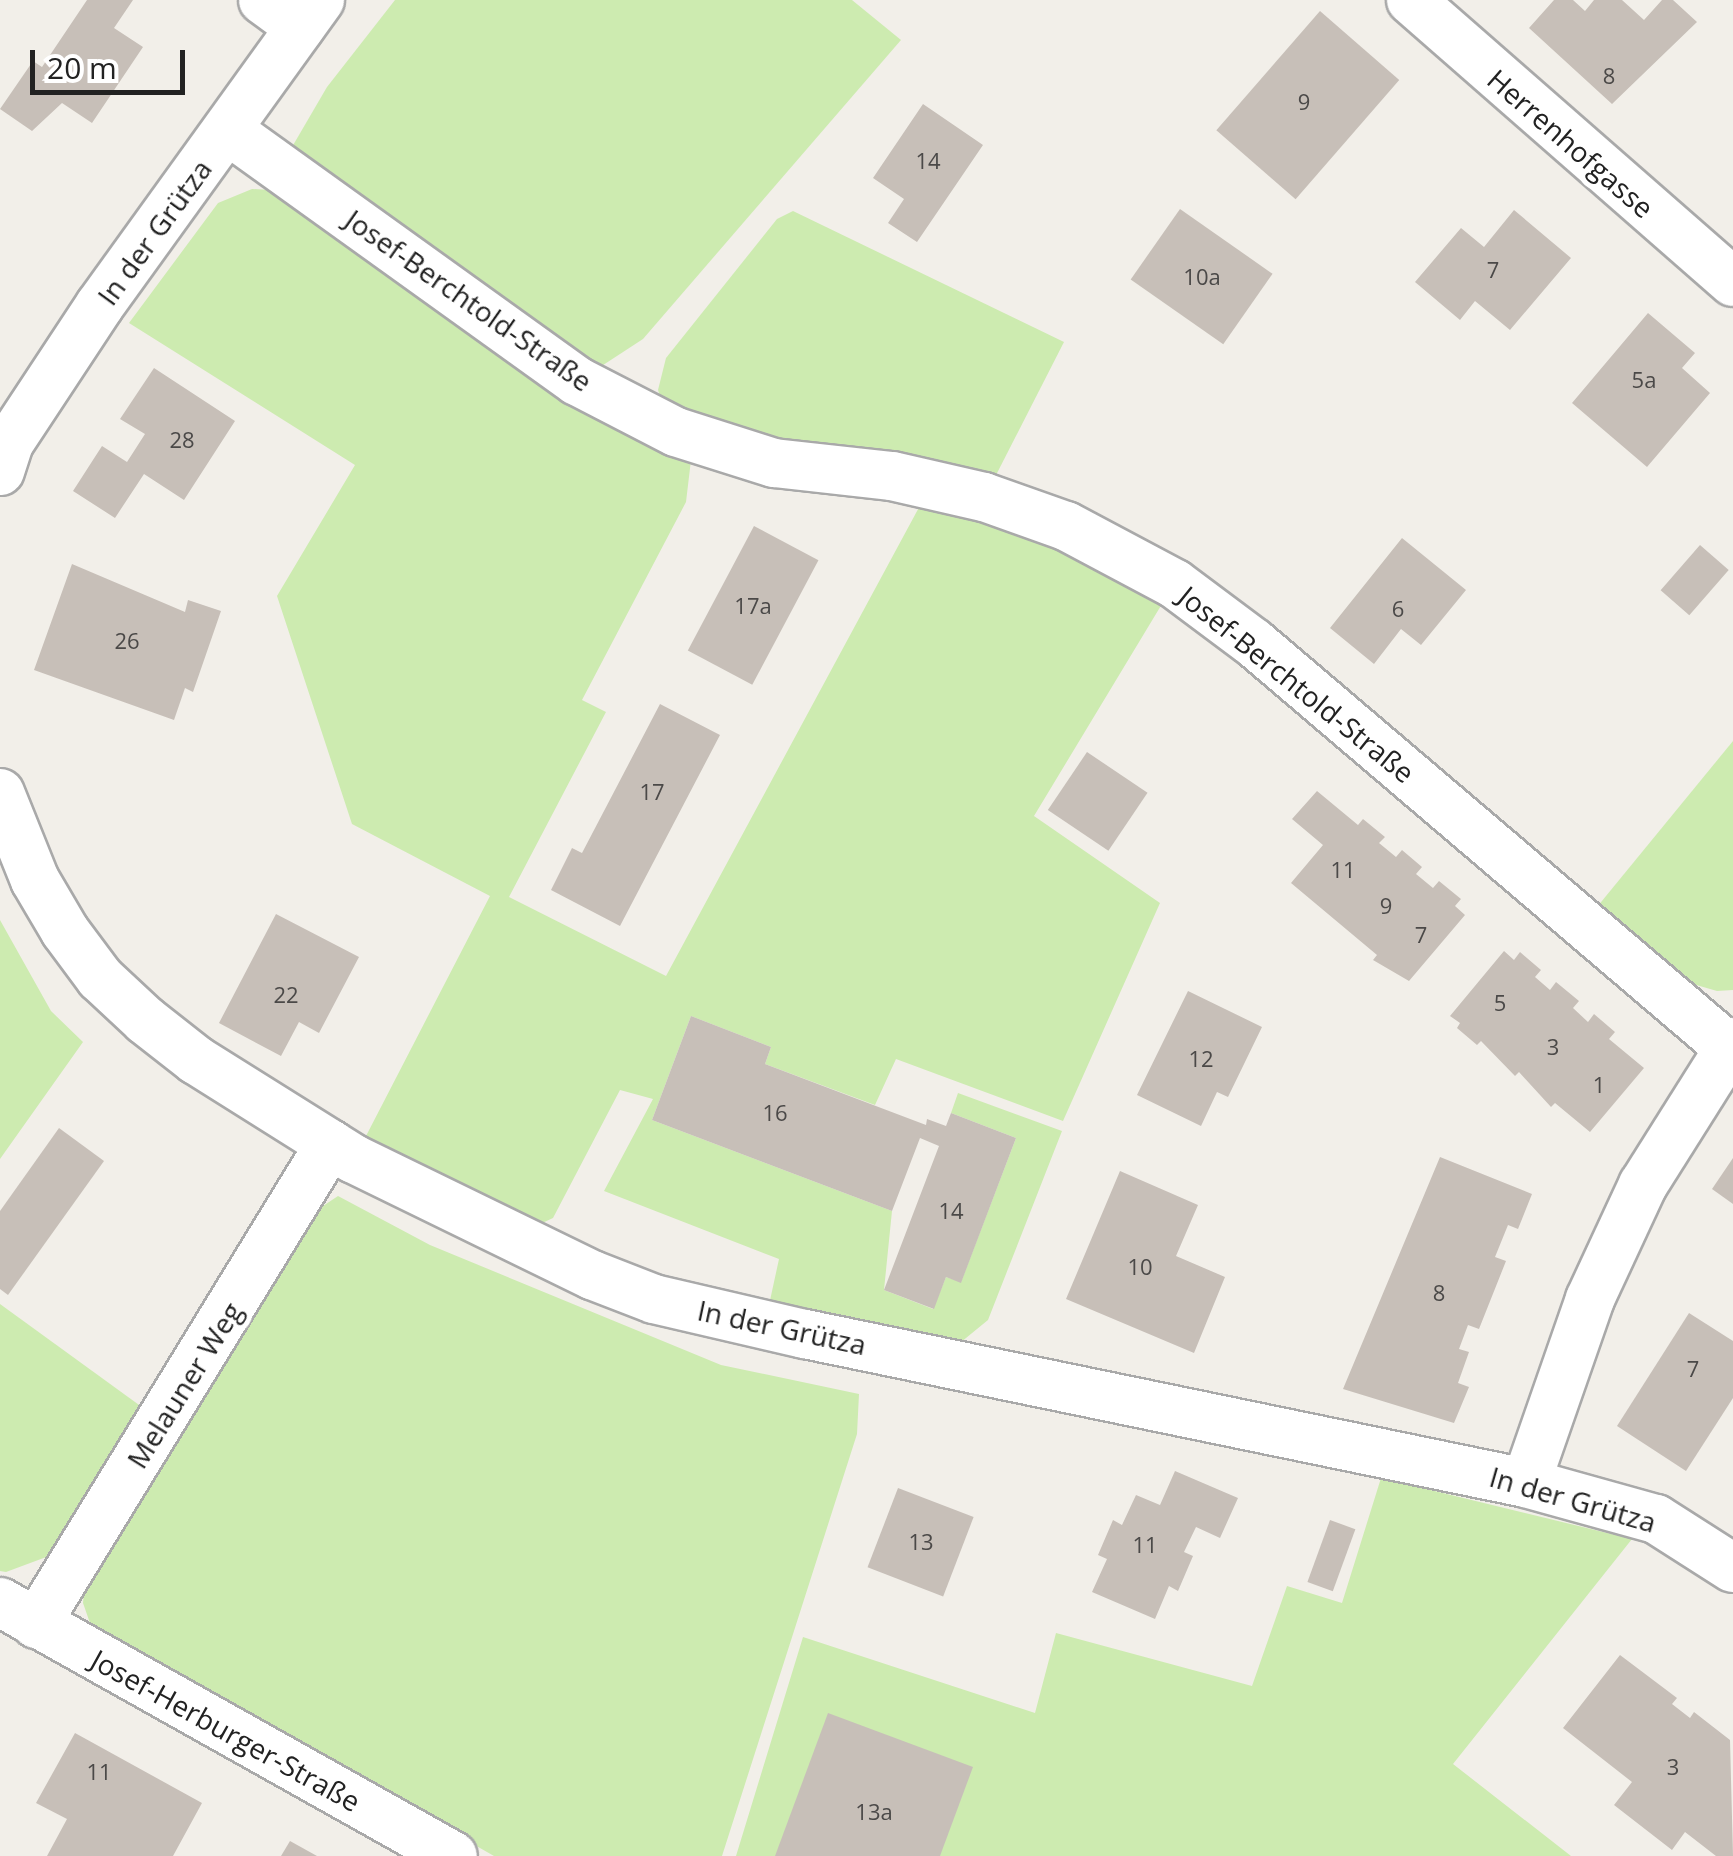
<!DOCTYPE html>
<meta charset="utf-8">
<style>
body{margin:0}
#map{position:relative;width:1733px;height:1856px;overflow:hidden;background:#f2efe9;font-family:"Open Sans",sans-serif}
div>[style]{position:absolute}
.grass>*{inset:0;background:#cdebb0}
.building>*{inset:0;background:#c7bfb8;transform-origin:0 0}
.roads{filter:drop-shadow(2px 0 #a9a9a9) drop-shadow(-2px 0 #a9a9a9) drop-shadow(0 2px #a9a9a9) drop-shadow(0 -2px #a9a9a9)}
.street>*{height:48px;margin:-24px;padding:0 24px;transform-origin:24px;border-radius:24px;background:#fff}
span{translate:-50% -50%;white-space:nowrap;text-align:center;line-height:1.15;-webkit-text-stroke:10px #fff;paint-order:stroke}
.number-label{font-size:22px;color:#4b4948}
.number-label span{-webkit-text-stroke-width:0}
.street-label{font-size:28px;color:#222}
.scale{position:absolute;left:30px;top:50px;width:155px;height:45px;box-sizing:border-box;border:5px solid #222;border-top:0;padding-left:12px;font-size:30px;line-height:35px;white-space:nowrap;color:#222;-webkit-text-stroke:8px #fff;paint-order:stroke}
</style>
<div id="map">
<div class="grass">
<div style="clip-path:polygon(395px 0,852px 0,901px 40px,643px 339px,597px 369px,292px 147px,327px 87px)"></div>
<div style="clip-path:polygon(252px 189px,271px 190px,691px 460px,686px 502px,582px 700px,606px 712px,509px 897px,666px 976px,923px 500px,1056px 540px,1165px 599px,1034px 816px,1160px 903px,1063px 1121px,896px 1059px,875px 1105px,765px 1064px,771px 1047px,691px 1016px,652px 1120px,892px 1211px,884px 1290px,933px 1309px,946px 1277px,961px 1282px,1016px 1138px,951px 1113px,958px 1093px,1062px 1131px,988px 1320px,955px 1347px,769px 1305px,779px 1259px,604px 1191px,653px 1099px,620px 1090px,553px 1218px,540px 1224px,454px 1188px,366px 1136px,490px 896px,352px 824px,277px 596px,355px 465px,129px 323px,218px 203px)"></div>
<div style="clip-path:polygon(793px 211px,1064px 342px,993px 481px,752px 433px,662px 403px,658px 390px,666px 358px,777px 219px)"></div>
<div style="clip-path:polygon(1733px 741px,1733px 990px,1717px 991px,1686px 982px,1597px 907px)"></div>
<div style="clip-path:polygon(0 920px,51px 1011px,83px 1042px,0 1159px)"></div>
<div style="clip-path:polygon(338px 1196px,430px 1245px,721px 1365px,859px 1394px,857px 1434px,722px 1856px,494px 1856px,91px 1626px,83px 1603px,85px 1580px,314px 1212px)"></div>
<div style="clip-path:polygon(0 1304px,146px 1410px,49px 1556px,6px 1572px,0 1571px)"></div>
<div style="clip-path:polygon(1381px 1478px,1632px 1539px,1453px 1764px,1571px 1856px,736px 1856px,803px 1637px,1035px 1713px,1056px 1633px,1252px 1686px,1287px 1586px,1342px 1603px)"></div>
</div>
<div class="building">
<div style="clip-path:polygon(87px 0,133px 0,114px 28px,143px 47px,92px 123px,62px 103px,32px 131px,0 109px,33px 61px,42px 67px)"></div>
<div style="clip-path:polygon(1554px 0,1573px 0,1585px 11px,1594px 0,1622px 0,1644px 20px,1662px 0,1673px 0,1697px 22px,1612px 104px,1529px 28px)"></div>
<div style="left:1320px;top:11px;width:105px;height:158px;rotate:41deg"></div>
<div style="clip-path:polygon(923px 104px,983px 145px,917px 242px,888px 223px,904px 199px,873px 178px)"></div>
<div style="left:1180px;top:209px;width:113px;height:86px;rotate:35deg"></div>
<div style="clip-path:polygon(1514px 210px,1571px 258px,1510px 330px,1475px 301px,1460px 320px,1415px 282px,1461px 228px,1484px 247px)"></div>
<div style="clip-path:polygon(1648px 313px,1695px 353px,1682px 368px,1710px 393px,1647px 467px,1572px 403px)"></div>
<div style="clip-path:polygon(154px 368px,235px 421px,184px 500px,144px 474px,115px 518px,73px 491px,102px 446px,127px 462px,145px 434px,120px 419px)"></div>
<div style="left:754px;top:526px;width:73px;height:141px;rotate:28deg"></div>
<div style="clip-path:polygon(1402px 538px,1466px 590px,1421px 645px,1401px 629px,1374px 664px,1330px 628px)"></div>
<div style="left:1700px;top:545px;width:38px;height:60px;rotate:41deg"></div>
<div style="clip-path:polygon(72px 564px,185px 612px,188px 600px,221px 611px,193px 692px,185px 688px,174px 720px,34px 670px)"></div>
<div style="clip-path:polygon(660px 704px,720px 735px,620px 926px,551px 890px,572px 848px,582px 853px)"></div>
<div style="left:1087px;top:752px;width:73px;height:70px;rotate:34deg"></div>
<div style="clip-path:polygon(1317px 791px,1358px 825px,1363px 819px,1385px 837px,1379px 843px,1396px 857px,1402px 850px,1422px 867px,1416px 874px,1433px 888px,1439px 881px,1461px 899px,1455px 906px,1465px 915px,1409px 981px,1373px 960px,1377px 955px,1291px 883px,1323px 845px,1292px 819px)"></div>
<div style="clip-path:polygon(276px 914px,359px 957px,319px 1033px,299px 1022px,281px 1056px,219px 1023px)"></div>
<div style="clip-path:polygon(1504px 951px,1514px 960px,1520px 952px,1541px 970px,1535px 977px,1550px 990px,1556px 982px,1579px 1001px,1573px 1008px,1588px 1022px,1594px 1014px,1615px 1032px,1609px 1039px,1644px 1068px,1590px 1132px,1555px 1103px,1551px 1107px,1519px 1072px,1515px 1076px,1481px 1041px,1477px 1045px,1457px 1028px,1460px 1023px,1450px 1016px)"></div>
<div style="clip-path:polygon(1188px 991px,1262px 1027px,1228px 1097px,1217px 1092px,1201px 1126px,1137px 1095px)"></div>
<div style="clip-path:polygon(691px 1016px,771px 1047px,765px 1064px,926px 1125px,927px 1119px,946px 1126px,951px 1113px,1016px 1138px,961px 1283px,946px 1277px,934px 1309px,884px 1290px,939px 1146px,920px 1138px,892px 1211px,652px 1120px)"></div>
<div style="clip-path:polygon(59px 1128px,104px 1161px,8px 1295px,0 1289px,0 1211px)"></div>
<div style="clip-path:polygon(1440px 1157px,1532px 1194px,1518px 1229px,1508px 1225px,1495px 1257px,1506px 1261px,1479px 1329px,1468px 1325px,1459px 1349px,1469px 1352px,1458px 1383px,1469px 1387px,1454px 1423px,1343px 1389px)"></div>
<div style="clip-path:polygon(1733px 1158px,1733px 1204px,1712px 1189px)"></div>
<div style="clip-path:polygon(1120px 1171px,1198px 1205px,1176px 1256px,1225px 1277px,1194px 1353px,1066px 1299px)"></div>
<div style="clip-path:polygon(1689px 1313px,1733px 1341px,1733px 1398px,1686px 1471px,1617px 1426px)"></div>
<div style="clip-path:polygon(1175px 1471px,1238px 1498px,1220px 1538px,1196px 1527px,1184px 1552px,1193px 1556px,1178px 1591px,1169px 1586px,1155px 1619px,1092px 1592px,1107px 1559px,1098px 1555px,1113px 1520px,1122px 1525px,1136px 1495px,1160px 1505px)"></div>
<div style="left:898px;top:1488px;width:81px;height:85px;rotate:21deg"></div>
<div style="left:1330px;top:1520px;width:27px;height:66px;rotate:20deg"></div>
<div style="clip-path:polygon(1620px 1655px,1677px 1698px,1672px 1704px,1690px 1718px,1694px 1712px,1730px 1740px,1733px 1856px,1716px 1856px,1685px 1832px,1672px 1850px,1614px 1805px,1632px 1782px,1563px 1728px)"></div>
<div style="clip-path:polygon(828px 1713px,973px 1767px,940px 1856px,775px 1856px)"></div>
<div style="clip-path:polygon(75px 1733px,202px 1803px,173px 1856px,47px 1856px,67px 1819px,36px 1803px)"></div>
<div style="clip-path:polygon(290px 1841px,317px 1856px,281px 1856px)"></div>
</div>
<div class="roads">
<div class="street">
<div style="left:263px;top:0;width:46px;rotate:36.1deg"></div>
<div style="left:1411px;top:0;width:428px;rotate:41.2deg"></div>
<div style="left:229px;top:131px;width:428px;rotate:35.7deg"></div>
<div style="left:577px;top:381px;width:111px;rotate:27.3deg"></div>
<div style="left:676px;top:432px;width:103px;rotate:17.6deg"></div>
<div style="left:774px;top:463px;width:119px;rotate:6.3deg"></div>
<div style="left:892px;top:476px;width:94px;rotate:12.9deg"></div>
<div style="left:984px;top:497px;width:87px;rotate:19.5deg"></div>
<div style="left:1066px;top:526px;width:123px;rotate:28deg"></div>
<div style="left:1175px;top:584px;width:99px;rotate:36.8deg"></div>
<div style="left:1254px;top:643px;width:623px;rotate:40.44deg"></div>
<div style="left:0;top:471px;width:29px;rotate:-72deg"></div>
<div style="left:9px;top:443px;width:165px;rotate:-56.6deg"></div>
<div style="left:100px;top:305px;width:376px;rotate:-54.2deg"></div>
<div style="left:0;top:793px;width:94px;rotate:68.1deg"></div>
<div style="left:35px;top:880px;width:59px;rotate:59.5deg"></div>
<div style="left:65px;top:931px;width:59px;rotate:53.3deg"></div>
<div style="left:100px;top:978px;width:62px;rotate:43deg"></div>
<div style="left:145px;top:1020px;width:65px;rotate:38.1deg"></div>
<div style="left:196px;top:1060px;width:186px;rotate:32.1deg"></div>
<div style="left:354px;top:1159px;width:265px;rotate:26deg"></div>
<div style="left:592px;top:1275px;width:66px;rotate:21.2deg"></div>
<div style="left:654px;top:1299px;width:155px;rotate:13.1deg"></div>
<div style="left:805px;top:1334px;width:736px;rotate:11.68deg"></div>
<div style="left:1526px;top:1483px;width:135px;rotate:15.5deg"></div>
<div style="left:1656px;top:1519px;width:91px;rotate:32.5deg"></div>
<div style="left:1526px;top:1483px;width:195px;rotate:-70.8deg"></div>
<div style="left:1590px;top:1299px;width:126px;rotate:-65.1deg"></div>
<div style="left:1643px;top:1185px;width:169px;rotate:-57.8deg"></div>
<div style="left:0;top:1602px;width:519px;rotate:29.28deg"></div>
<div style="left:36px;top:1624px;width:563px;rotate:-58.51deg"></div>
</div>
</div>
<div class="number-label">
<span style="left:1609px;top:76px">8</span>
<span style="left:1304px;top:102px">9</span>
<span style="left:928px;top:161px">14</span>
<span style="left:1493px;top:270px">7</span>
<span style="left:1202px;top:277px">10a</span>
<span style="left:1644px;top:380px">5a</span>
<span style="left:182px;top:440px">28</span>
<span style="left:753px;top:606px">17a</span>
<span style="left:1398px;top:609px">6</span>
<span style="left:127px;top:641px">26</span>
<span style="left:652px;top:792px">17</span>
<span style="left:1343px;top:870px">11</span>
<span style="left:1386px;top:906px">9</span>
<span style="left:1421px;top:935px">7</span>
<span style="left:286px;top:995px">22</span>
<span style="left:1500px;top:1003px">5</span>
<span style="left:1553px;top:1047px">3</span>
<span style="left:1201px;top:1059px">12</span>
<span style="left:1599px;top:1085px">1</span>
<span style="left:775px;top:1113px">16</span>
<span style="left:951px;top:1211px">14</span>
<span style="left:1140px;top:1267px">10</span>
<span style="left:1439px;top:1293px">8</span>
<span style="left:1693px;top:1369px">7</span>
<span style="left:921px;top:1542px">13</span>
<span style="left:1145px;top:1545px">11</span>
<span style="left:1673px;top:1767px">3</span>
<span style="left:99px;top:1772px">11</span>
<span style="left:874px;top:1812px">13a</span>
</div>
<div class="street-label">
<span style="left:1571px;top:143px;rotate:41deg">Herrenhofgasse</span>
<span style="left:154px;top:232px;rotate:-54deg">In der Grütza</span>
<span style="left:469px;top:300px;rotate:35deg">Josef-Berchtold-Straße</span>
<span style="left:1297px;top:684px;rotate:39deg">Josef-Berchtold-Straße</span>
<span style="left:782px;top:1327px;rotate:12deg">In der Grütza</span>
<span style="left:184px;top:1385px;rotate:-58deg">Melauner Weg</span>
<span style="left:1573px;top:1499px;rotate:16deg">In der Grütza</span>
<span style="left:226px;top:1730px;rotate:29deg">Josef-Herburger-Straße</span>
</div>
<div class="scale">20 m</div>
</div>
